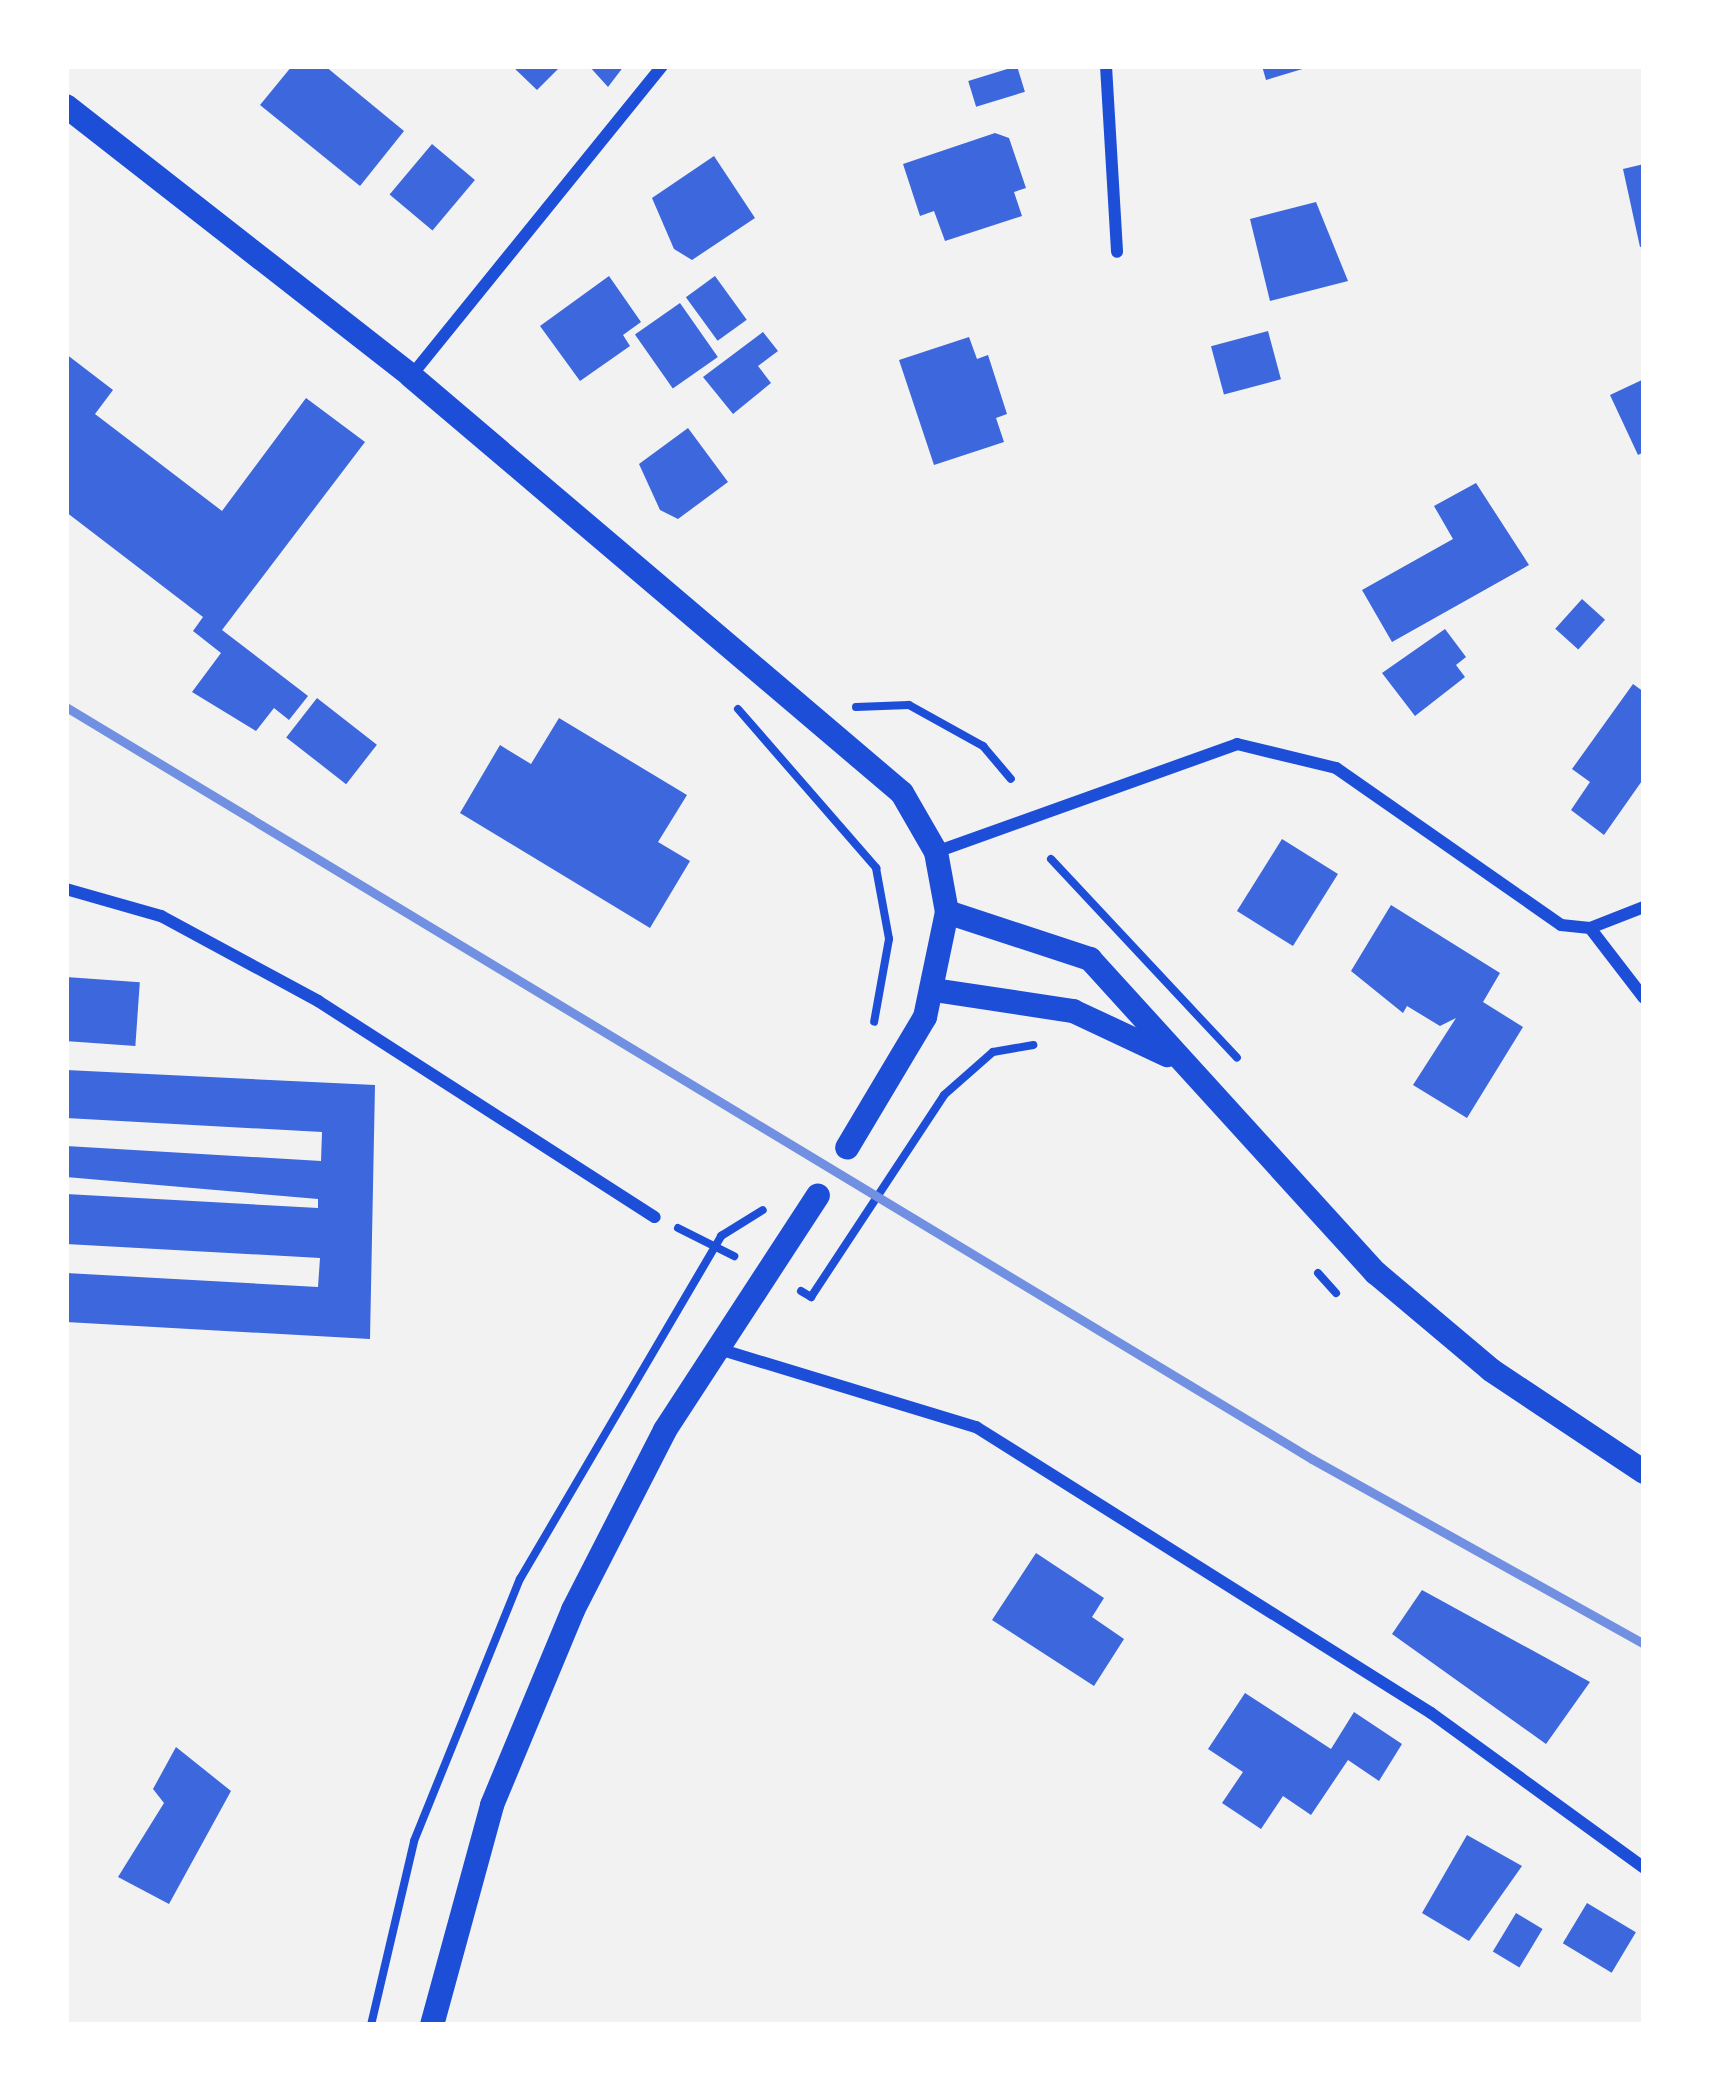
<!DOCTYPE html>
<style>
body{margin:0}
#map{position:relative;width:1710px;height:2091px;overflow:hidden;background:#f2f2f2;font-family:"Playfair Display",serif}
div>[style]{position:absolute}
.building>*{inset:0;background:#3d67dc;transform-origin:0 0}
.path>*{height:8px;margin:-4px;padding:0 4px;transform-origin:4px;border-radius:4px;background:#1d4ed8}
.minor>*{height:12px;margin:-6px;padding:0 6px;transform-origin:6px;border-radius:6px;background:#1d4ed8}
.secondary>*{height:24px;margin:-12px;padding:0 12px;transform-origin:12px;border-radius:12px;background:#1d4ed8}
.rail>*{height:9px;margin:-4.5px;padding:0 4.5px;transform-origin:4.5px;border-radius:4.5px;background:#7290e2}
span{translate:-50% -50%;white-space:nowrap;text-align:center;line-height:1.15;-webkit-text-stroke:12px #fff;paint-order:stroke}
.frame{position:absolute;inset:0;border:69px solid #fff;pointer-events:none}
</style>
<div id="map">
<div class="building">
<div style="clip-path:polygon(292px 66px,325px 66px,404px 131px,360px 186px,260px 105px)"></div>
<div style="clip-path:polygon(512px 66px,561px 66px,537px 90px)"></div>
<div style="clip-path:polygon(589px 66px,624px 66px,608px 87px)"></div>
<div style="left:1017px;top:66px;width:27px;height:51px;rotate:73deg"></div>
<div style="clip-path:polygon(1262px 66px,1309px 66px,1309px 67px,1266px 80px)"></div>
<div style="clip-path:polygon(995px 133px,1009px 138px,1026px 188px,1014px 192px,1022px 216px,945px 241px,934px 211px,920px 216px,903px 164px)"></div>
<div style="left:432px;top:144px;width:56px;height:66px;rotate:40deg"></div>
<div style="clip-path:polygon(714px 156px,755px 218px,692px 260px,674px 249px,652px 198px)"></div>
<div style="clip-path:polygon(1644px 164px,1644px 246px,1640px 247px,1623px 169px)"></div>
<div style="clip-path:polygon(1316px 202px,1348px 281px,1270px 301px,1250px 219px)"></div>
<div style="clip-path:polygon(609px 276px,641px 322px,623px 335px,630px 346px,580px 381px,540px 326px)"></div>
<div style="left:715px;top:276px;width:54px;height:36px;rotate:54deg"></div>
<div style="left:680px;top:303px;width:66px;height:55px;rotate:55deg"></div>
<div style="left:1268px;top:331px;width:50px;height:59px;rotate:75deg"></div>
<div style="clip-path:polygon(763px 332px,778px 351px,758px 366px,771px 383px,733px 414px,703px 377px)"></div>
<div style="clip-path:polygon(969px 337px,977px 359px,988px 355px,1007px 414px,996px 418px,1004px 442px,934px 465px,899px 360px)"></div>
<div style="clip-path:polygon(66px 354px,113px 390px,95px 414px,222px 511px,306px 398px,365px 442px,222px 630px,308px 696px,289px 720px,274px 708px,256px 731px,192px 692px,221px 653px,193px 631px,203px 617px,66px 512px)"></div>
<div style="clip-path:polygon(1644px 379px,1644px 452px,1638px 455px,1610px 395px)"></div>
<div style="clip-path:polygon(688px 428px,728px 482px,678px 519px,660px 510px,639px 464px)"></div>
<div style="clip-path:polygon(1476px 483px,1529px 565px,1392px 642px,1362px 590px,1453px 539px,1434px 506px)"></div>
<div style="left:1582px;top:599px;width:31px;height:40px;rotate:42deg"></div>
<div style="clip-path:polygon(1445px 629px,1466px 657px,1456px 665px,1465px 677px,1415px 716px,1382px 673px)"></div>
<div style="clip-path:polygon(1633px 684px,1644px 692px,1644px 778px,1604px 835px,1571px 810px,1590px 782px,1572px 769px)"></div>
<div style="left:317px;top:698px;width:76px;height:50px;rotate:38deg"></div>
<div style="clip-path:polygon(559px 718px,687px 795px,658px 842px,690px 861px,650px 928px,460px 813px,500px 745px,531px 764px)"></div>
<div style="left:1282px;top:839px;width:66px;height:85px;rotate:32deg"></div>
<div style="clip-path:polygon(1391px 905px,1500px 973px,1483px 1002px,1523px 1027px,1467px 1118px,1413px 1085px,1456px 1018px,1440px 1026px,1407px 1006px,1403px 1013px,1351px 971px)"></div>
<div style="left:66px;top:977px;width:74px;height:64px;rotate:4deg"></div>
<div style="clip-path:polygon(66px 1070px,375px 1085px,370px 1339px,66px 1322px,66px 1273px,318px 1287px,320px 1258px,66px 1244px,66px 1194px,318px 1208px,318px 1199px,66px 1177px,66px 1146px,321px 1161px,322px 1132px,66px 1118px)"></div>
<div style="clip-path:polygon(1036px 1553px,1104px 1598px,1092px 1617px,1124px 1639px,1094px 1686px,992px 1620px)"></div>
<div style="clip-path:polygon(1422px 1590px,1590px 1682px,1546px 1744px,1392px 1634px)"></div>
<div style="clip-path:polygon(1245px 1693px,1331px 1749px,1354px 1712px,1402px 1744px,1379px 1781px,1348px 1760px,1311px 1815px,1283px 1796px,1261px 1829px,1222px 1803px,1243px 1772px,1208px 1749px)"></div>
<div style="clip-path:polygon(176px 1747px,231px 1791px,169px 1904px,118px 1877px,164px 1803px,153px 1789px)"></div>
<div style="clip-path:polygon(1467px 1835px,1522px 1866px,1469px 1941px,1422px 1913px)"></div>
<div style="left:1587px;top:1903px;width:57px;height:47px;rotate:31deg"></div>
<div style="left:1516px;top:1913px;width:31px;height:45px;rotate:31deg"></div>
</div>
<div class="path">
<div style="left:856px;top:707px;width:53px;rotate:-2.2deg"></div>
<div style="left:909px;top:705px;width:85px;rotate:29deg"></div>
<div style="left:983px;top:746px;width:43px;rotate:49.7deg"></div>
<div style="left:738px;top:709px;width:211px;rotate:49deg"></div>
<div style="left:876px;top:868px;width:72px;rotate:79.6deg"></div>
<div style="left:889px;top:939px;width:84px;rotate:100.2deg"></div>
<div style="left:1051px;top:859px;width:272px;rotate:46.9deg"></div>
<div style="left:678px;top:1228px;width:63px;rotate:26.6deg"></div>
<div style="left:1318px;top:1273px;width:27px;rotate:48deg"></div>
<div style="left:801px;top:1291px;width:12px;rotate:31deg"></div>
<div style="left:811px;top:1297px;width:242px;rotate:-56.6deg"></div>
<div style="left:944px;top:1095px;width:65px;rotate:-41.3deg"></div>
<div style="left:993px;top:1052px;width:41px;rotate:-9.9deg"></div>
<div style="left:371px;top:2025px;width:189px;rotate:-76.8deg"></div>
<div style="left:414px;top:1841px;width:283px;rotate:-68deg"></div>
<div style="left:520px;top:1579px;width:398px;rotate:-59.6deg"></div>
<div style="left:721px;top:1236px;width:49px;rotate:-31.8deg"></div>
</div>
<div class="minor">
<div style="left:1106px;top:66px;width:186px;rotate:86.6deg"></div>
<div style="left:411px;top:376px;width:399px;rotate:-51deg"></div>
<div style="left:936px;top:852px;width:320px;rotate:-19.7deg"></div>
<div style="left:1237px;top:744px;width:102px;rotate:13.6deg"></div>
<div style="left:1336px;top:768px;width:274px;rotate:34.9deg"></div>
<div style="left:1561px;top:925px;width:29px;rotate:6deg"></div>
<div style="left:1590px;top:928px;width:58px;rotate:-21.3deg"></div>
<div style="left:66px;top:889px;width:99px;rotate:15.9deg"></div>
<div style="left:161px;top:916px;width:179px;rotate:28.4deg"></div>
<div style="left:318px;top:1001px;width:400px;rotate:32.7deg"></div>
<div style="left:1590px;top:928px;width:88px;rotate:52.4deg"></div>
<div style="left:719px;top:1349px;width:269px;rotate:16.9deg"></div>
<div style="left:976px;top:1427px;width:537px;rotate:32.15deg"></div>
<div style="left:1431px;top:1713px;width:263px;rotate:36deg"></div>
</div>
<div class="secondary">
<div style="left:66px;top:106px;width:438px;rotate:38deg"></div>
<div style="left:411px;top:376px;width:644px;rotate:40.34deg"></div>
<div style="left:902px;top:793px;width:68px;rotate:60deg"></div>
<div style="left:936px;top:852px;width:61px;rotate:79.6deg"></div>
<div style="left:947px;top:912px;width:107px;rotate:101.8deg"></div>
<div style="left:925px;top:1017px;width:152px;rotate:120.8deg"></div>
<div style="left:947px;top:912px;width:151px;rotate:18.2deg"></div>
<div style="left:1090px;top:959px;width:425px;rotate:47.7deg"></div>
<div style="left:1376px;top:1273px;width:150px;rotate:40.1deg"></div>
<div style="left:1491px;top:1370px;width:184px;rotate:33.7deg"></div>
<div style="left:934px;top:990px;width:141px;rotate:8.6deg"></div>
<div style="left:1073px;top:1011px;width:104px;rotate:25.1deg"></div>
<div style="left:432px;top:2025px;width:228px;rotate:-74.7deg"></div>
<div style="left:492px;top:1805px;width:211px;rotate:-67.4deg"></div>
<div style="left:573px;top:1610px;width:202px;rotate:-62.9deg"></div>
<div style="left:665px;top:1430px;width:280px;rotate:-56.9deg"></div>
</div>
<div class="rail">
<div style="left:66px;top:707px;width:1455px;rotate:31.11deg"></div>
<div style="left:1312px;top:1459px;width:380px;rotate:29.1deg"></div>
</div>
<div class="frame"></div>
</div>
